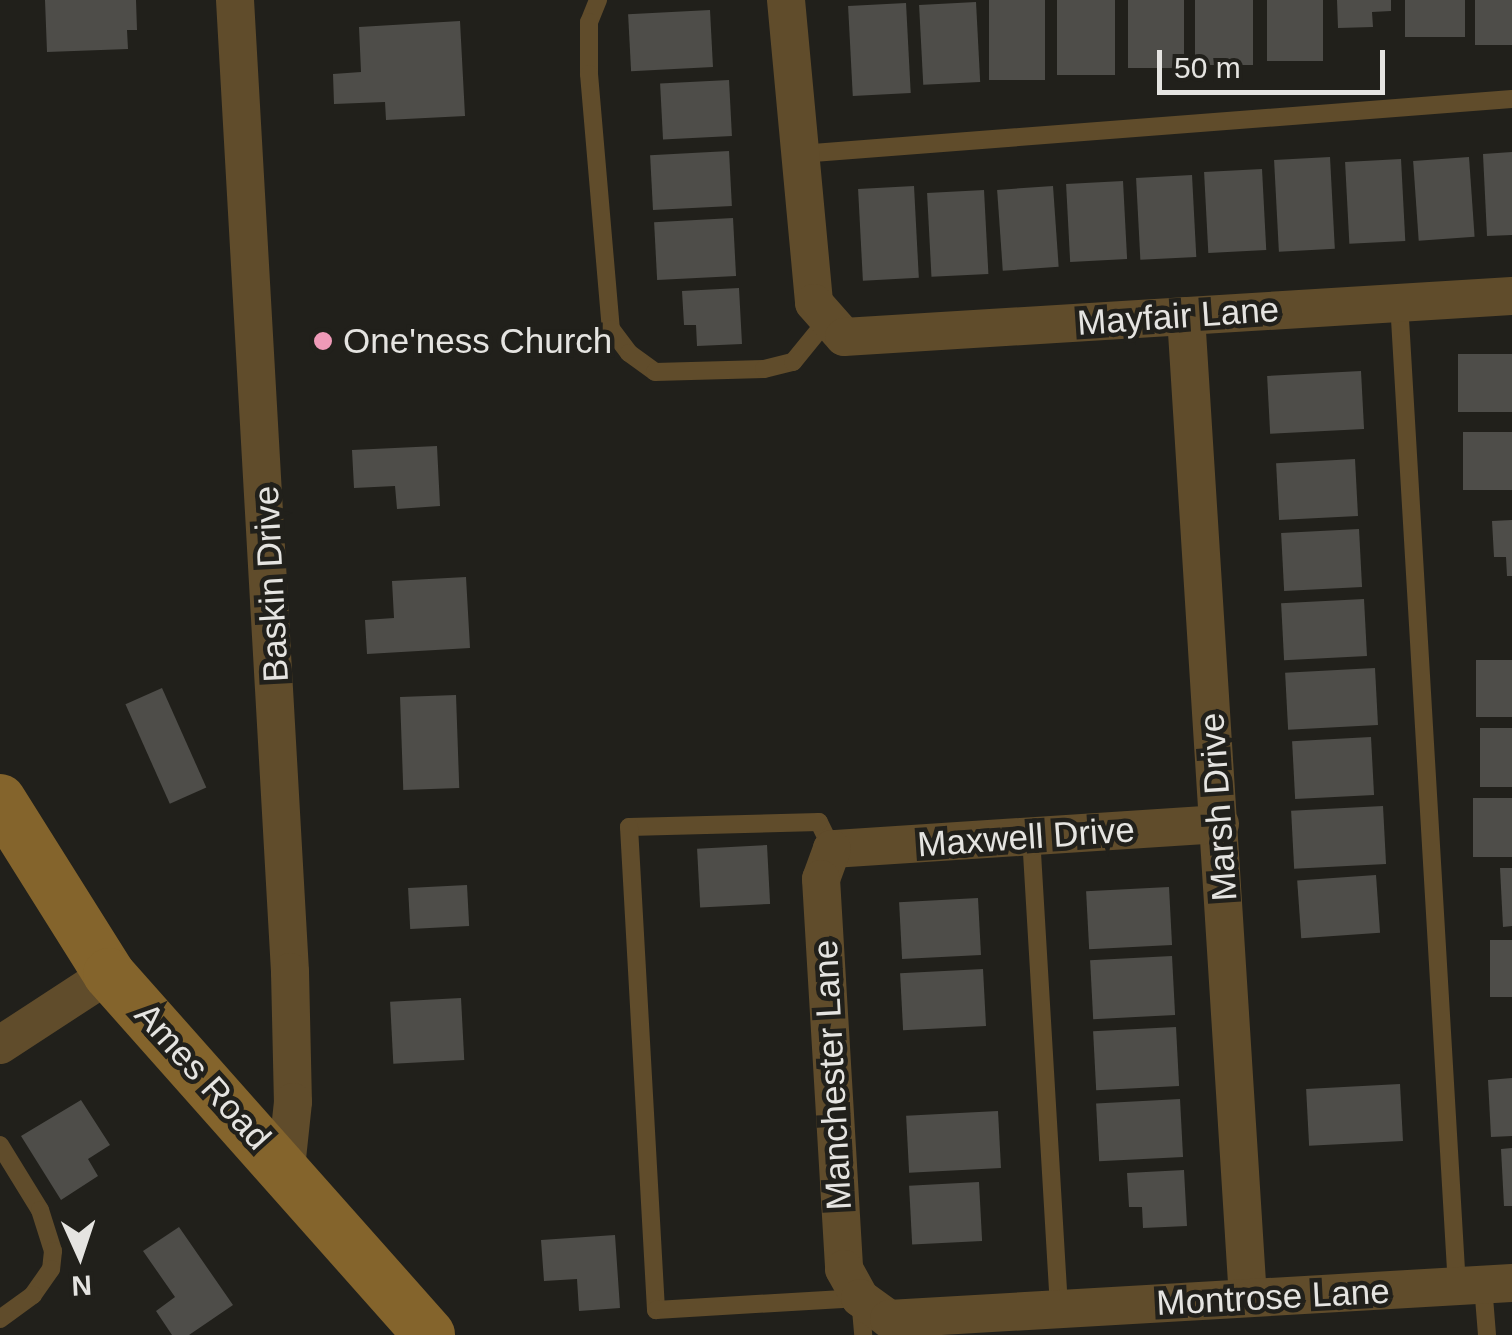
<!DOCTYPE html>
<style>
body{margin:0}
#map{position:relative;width:1512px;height:1335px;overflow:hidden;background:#21201b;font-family:Helvetica,sans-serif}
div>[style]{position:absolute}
.building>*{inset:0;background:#4e4d49;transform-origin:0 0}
.lane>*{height:18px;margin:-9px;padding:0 9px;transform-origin:9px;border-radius:9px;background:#604c2b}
.street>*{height:38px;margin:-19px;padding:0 19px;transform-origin:19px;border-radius:19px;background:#604c2b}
.secondary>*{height:52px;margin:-26px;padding:0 26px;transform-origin:26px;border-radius:26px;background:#84642c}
.dots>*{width:28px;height:28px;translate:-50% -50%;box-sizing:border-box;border:5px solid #21201b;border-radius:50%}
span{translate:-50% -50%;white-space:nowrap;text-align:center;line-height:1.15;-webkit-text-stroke:9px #21201b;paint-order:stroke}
.street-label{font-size:35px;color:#e5e4e1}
.poi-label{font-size:35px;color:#e5e4e1}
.left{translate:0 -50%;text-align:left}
.north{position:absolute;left:30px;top:1205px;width:100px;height:100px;-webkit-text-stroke:8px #21201b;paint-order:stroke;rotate:177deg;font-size:28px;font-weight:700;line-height:40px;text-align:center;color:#e5e4e1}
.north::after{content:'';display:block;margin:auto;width:35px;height:45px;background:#e5e4e1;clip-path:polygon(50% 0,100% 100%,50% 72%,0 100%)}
.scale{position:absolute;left:1157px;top:50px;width:228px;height:45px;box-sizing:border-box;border:5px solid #e5e4e1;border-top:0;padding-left:12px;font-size:30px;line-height:35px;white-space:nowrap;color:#e5e4e1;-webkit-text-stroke:8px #21201b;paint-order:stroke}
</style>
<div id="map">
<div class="building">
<div style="clip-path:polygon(45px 0,136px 0,137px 30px,127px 30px,128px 49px,47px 52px)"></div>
<div style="left:989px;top:0;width:56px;height:80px"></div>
<div style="left:1057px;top:0;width:58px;height:75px"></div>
<div style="left:1128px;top:0;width:56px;height:68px"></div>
<div style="left:1195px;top:0;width:58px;height:65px"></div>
<div style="left:1267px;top:0;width:56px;height:61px"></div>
<div style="clip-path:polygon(1337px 0,1391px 0,1391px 11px,1372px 12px,1373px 27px,1338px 28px)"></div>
<div style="left:1405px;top:0;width:60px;height:37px"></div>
<div style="left:1475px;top:0;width:37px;height:45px"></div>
<div style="left:976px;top:2px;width:80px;height:57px;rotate:87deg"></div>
<div style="left:906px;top:3px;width:90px;height:58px;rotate:87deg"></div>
<div style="left:710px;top:10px;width:57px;height:82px;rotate:87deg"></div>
<div style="clip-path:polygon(460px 21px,465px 116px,386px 120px,385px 102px,334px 104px,333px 74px,361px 72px,359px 27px)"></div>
<div style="left:729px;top:80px;width:56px;height:69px;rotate:87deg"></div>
<div style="left:729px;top:151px;width:55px;height:79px;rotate:87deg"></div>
<div style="clip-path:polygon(1512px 152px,1512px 235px,1487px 236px,1483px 154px)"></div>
<div style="left:1330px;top:157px;width:92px;height:56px;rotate:87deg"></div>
<div style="left:1469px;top:157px;width:80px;height:56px;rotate:86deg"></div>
<div style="left:1401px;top:159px;width:82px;height:56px;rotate:87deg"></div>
<div style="left:1262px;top:169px;width:81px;height:58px;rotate:87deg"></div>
<div style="left:1192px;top:175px;width:82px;height:56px;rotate:87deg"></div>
<div style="left:1123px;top:181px;width:78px;height:57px;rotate:87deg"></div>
<div style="left:914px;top:186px;width:92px;height:56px;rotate:87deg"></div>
<div style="left:1053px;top:186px;width:81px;height:56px;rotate:86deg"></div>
<div style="left:984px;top:190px;width:84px;height:57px;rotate:87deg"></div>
<div style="left:733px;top:218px;width:58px;height:79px;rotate:87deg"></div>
<div style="clip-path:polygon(739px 288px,742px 344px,697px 346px,696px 325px,684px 325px,682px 291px)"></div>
<div style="left:1512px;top:354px;width:58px;height:54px;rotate:90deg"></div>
<div style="left:1361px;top:371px;width:58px;height:94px;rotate:87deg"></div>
<div style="left:1512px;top:432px;width:58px;height:49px;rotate:90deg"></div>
<div style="clip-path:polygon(437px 446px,440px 506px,397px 509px,395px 486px,354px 488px,352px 450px)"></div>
<div style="left:1355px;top:459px;width:57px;height:79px;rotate:87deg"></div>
<div style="clip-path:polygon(1512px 520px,1512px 576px,1507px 576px,1506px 557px,1494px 557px,1492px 521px)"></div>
<div style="left:1359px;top:529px;width:58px;height:78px;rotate:87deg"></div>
<div style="clip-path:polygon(466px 577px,470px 648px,367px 654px,365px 620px,394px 618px,392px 581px)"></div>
<div style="left:1364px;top:599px;width:57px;height:83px;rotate:87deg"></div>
<div style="left:1512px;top:660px;width:57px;height:36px;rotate:90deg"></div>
<div style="left:1375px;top:668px;width:57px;height:90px;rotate:87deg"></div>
<div style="left:162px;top:688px;width:109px;height:40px;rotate:66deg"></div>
<div style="left:456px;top:695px;width:93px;height:56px;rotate:88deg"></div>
<div style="left:1512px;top:728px;width:59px;height:32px;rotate:90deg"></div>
<div style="left:1371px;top:737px;width:58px;height:79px;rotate:87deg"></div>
<div style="left:1512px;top:798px;width:59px;height:39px;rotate:90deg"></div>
<div style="left:1383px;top:806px;width:58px;height:92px;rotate:87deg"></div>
<div style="left:767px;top:845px;width:59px;height:70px;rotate:87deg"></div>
<div style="clip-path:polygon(1500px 868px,1512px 868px,1512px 926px,1503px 927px)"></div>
<div style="left:1376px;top:875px;width:58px;height:79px;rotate:86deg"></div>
<div style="left:467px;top:885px;width:41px;height:59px;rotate:87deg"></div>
<div style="left:1169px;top:887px;width:58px;height:83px;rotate:87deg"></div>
<div style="left:978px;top:898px;width:57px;height:79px;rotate:87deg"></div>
<div style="left:1512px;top:940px;width:57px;height:22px;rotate:90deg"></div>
<div style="left:1172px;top:956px;width:59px;height:82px;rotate:87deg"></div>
<div style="left:983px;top:969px;width:57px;height:83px;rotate:87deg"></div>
<div style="left:461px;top:998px;width:62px;height:71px;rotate:87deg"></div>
<div style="left:1176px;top:1027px;width:59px;height:83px;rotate:87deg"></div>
<div style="clip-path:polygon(1512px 1078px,1512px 1136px,1491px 1137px,1488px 1080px)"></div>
<div style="left:1400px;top:1084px;width:57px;height:94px;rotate:87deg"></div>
<div style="left:1180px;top:1099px;width:58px;height:84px;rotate:87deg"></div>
<div style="clip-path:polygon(81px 1100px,110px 1145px,88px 1159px,98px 1176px,61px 1200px,21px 1136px)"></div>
<div style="left:998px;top:1111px;width:57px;height:92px;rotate:87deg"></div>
<div style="clip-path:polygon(1512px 1148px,1512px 1206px,1504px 1206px,1501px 1149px)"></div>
<div style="clip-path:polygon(1184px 1170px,1187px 1226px,1143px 1228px,1142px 1207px,1129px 1207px,1127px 1173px)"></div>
<div style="left:979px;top:1182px;width:59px;height:70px;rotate:87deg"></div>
<div style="clip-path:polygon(179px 1227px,233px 1305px,189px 1335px,172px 1335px,156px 1311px,175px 1297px,143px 1251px)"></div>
<div style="clip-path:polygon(615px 1235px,620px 1308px,579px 1311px,577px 1279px,544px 1281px,541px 1240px)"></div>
</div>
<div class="lane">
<div style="left:598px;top:0;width:24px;rotate:112deg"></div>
<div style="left:589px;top:22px;width:52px;rotate:90deg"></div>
<div style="left:589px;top:74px;width:256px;rotate:85.1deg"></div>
<div style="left:611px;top:329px;width:30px;rotate:53deg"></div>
<div style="left:629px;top:353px;width:32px;rotate:36deg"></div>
<div style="left:655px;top:372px;width:109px;rotate:-1.6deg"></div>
<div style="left:764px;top:369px;width:30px;rotate:-14deg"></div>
<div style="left:793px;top:362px;width:55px;rotate:-50.9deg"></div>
<div style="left:800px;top:154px;width:714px;rotate:-4.42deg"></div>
<div style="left:1399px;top:302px;width:987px;rotate:86.63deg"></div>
<div style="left:1031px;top:836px;width:474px;rotate:86.6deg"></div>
<div style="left:832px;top:849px;width:30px;rotate:-116deg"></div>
<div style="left:819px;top:822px;width:190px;rotate:178.5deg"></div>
<div style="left:629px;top:827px;width:484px;rotate:86.8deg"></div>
<div style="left:656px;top:1310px;width:204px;rotate:-3.4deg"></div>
<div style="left:860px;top:1298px;width:37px;rotate:85deg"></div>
<div style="left:0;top:1145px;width:76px;rotate:58.4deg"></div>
<div style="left:40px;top:1210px;width:43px;rotate:72.4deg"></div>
<div style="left:53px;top:1251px;width:18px;rotate:96deg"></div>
<div style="left:51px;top:1269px;width:32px;rotate:125deg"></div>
<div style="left:33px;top:1295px;width:41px;rotate:144deg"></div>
<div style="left:1483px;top:1285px;width:50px;rotate:85.4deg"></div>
</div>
<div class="street">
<div style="left:235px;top:0;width:974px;rotate:86.76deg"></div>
<div style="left:290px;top:972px;width:130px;rotate:88.7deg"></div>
<div style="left:293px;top:1102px;width:66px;rotate:96.1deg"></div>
<div style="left:786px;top:0;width:304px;rotate:84.7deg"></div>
<div style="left:814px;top:303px;width:45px;rotate:48.6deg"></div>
<div style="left:844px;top:337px;width:669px;rotate:-3.51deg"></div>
<div style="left:1186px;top:316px;width:984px;rotate:86.39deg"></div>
<div style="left:1220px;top:824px;width:389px;rotate:176.3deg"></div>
<div style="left:832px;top:849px;width:32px;rotate:110deg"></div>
<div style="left:821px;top:879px;width:391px;rotate:86.6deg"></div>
<div style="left:844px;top:1269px;width:33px;rotate:61deg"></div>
<div style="left:860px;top:1298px;width:36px;rotate:36deg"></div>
<div style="left:889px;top:1319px;width:624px;rotate:-3.31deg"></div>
<div style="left:0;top:1045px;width:130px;rotate:-33.1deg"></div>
</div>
<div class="secondary">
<div style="left:0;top:800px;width:205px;rotate:57.9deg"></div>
<div style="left:109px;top:974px;width:482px;rotate:48.4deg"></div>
</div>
<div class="dots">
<div style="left:323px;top:341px;background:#ef9ab8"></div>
</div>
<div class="street-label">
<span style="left:1178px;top:316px;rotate:-4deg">Mayfair Lane</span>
<span style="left:271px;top:584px;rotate:-93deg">Baskin Drive</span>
<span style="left:1218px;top:807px;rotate:-94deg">Marsh Drive</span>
<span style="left:1026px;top:837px;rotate:-4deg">Maxwell Drive</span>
<span style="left:832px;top:1075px;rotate:-93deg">Manchester Lane</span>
<span style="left:203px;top:1076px;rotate:48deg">Ames Road</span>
<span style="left:1273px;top:1297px;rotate:-3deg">Montrose Lane</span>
</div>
<div class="poi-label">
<span class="left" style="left:343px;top:341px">One'ness Church</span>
</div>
<div class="north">N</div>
<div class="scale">50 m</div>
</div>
